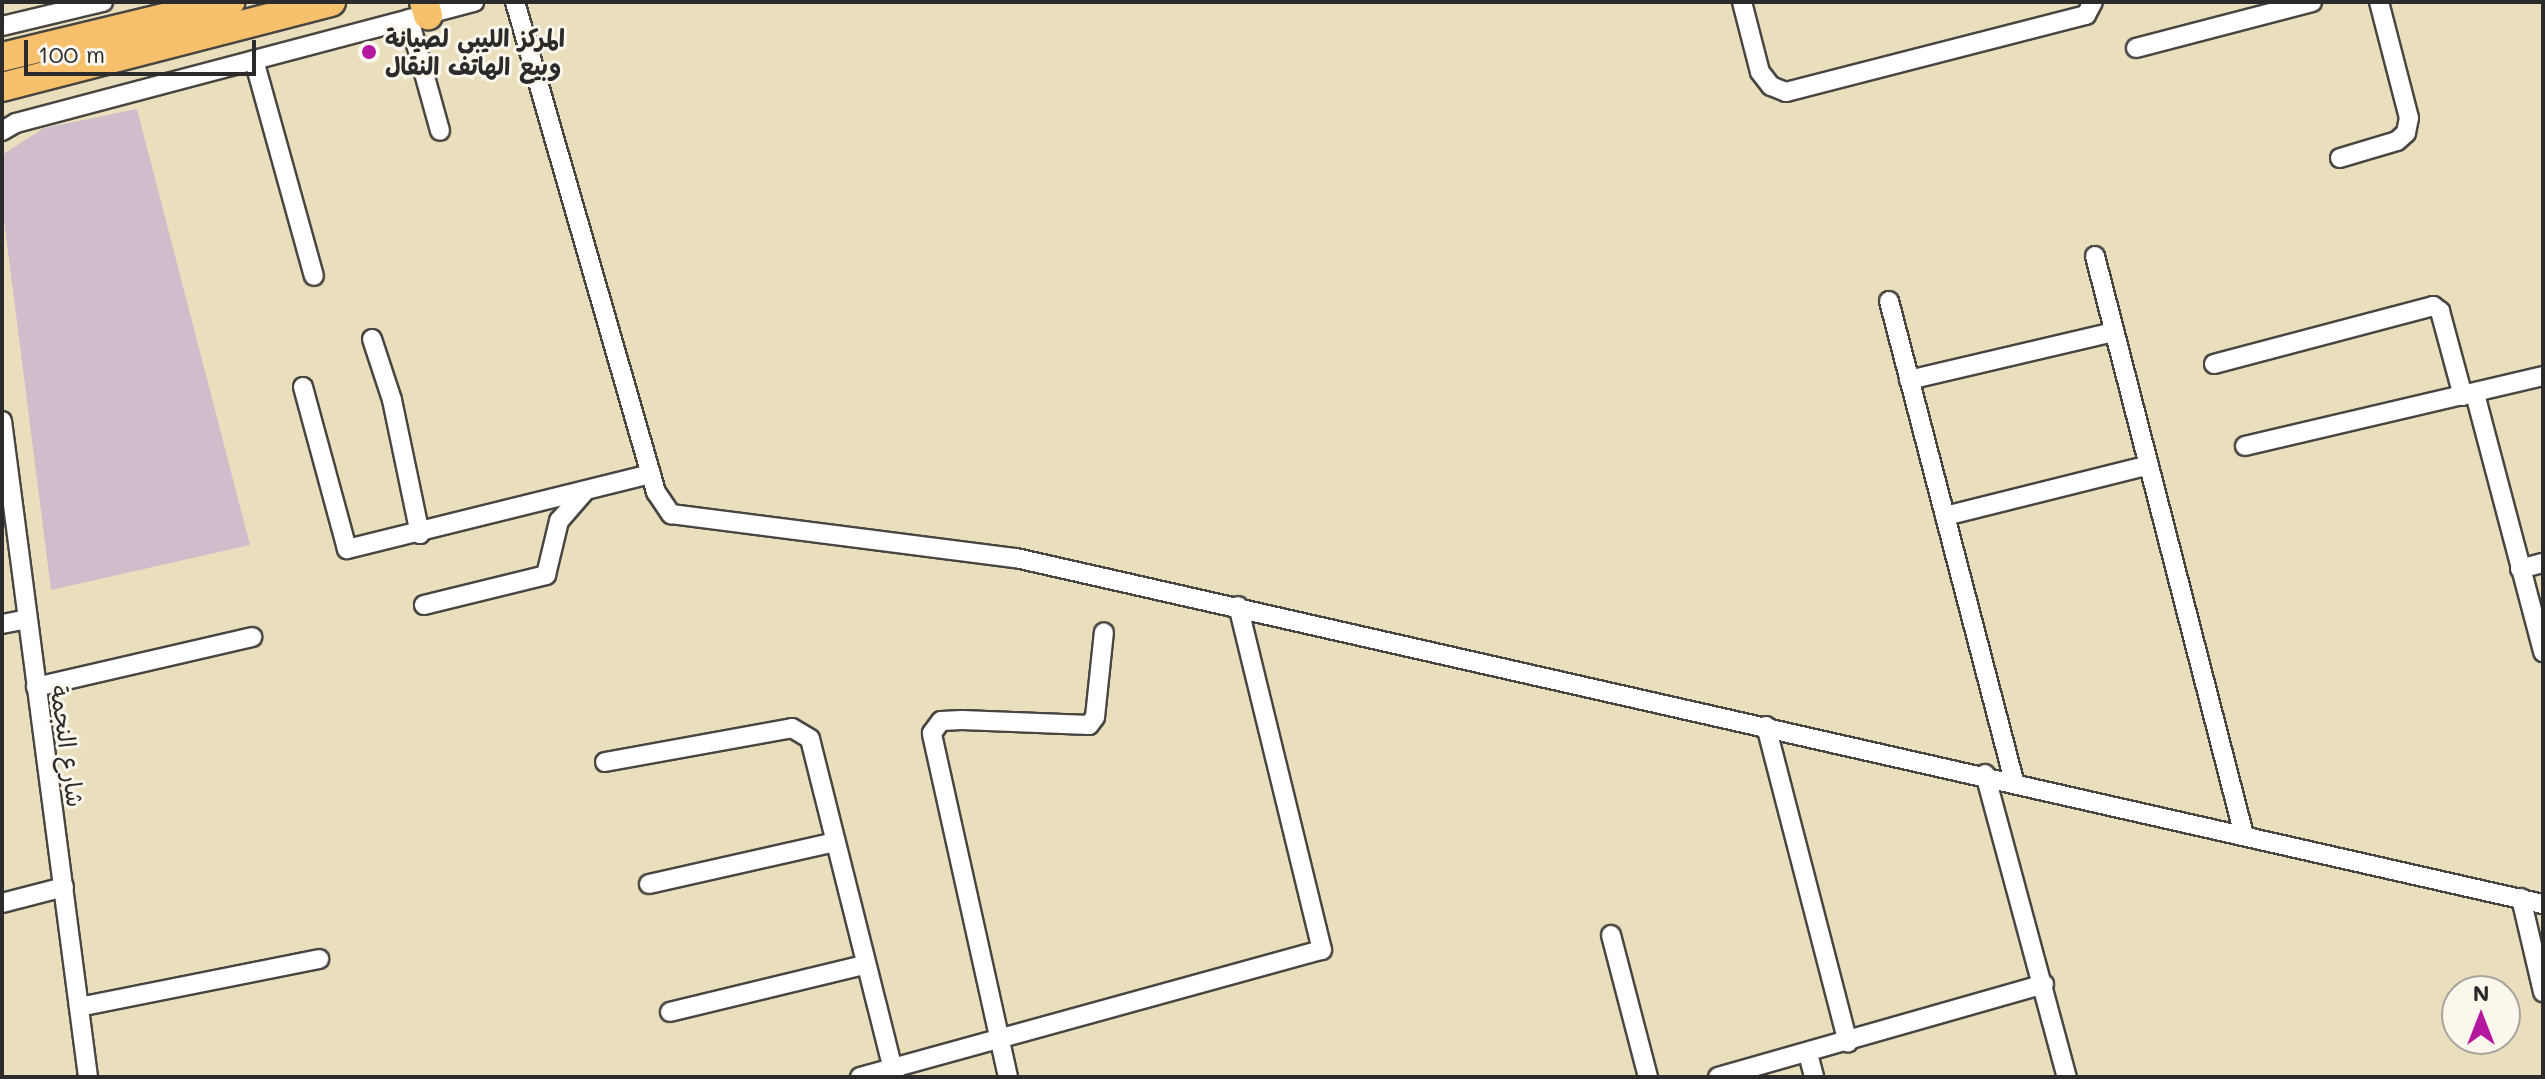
<!DOCTYPE html>
<meta charset="utf-8">
<style>
body{margin:0}
#map{position:relative;width:2545px;height:1079px;overflow:hidden;background:#eadfbc;font-family:Mali,"Playpen Sans Arabic",sans-serif}
div>[style]{position:absolute}
.industrial>*{inset:0;background:#d0bdcc}
.roads{filter:drop-shadow(2px 0 #484641) drop-shadow(-2px 0 #484641) drop-shadow(0 2px #484641) drop-shadow(0 -2px #484641)}
.minor>*{height:18px;margin:-9px;padding:0 9px;transform-origin:9px;border-radius:9px;background:#fff}
.highway>*{height:28px;margin:-14px;padding:0 14px;transform-origin:14px;border-radius:14px;background:#f7c06c}
.dots>*{width:22px;height:22px;translate:-50% -50%;box-sizing:border-box;border:4px solid #fbf7ec;border-radius:50%}
span{translate:-50% -50%;white-space:nowrap;text-align:center;line-height:1.15;-webkit-text-stroke:6px #fbf7ec;paint-order:stroke}
.poi-label{font-size:24px;color:#2b2b2b;font-weight:700}
.left{translate:0 -50%;text-align:left}
.street-label{font-size:24px;color:#2b2b2b}
.frame{position:absolute;inset:0;border:4px solid #2b2b2b;pointer-events:none}
.north{position:absolute;left:2441px;top:975px;width:80px;height:80px;box-sizing:border-box;background:#fbf7ec;border:2px solid #a8a59f;border-radius:50%;rotate:0deg;font-size:22px;font-weight:700;line-height:32px;text-align:center;color:#2b2b2b}
.north::after{content:'';display:block;margin:auto;width:28px;height:36px;background:#b5179e;clip-path:polygon(50% 0,100% 100%,50% 72%,0 100%)}
.scale{position:absolute;left:24px;top:40px;width:232px;height:36px;box-sizing:border-box;border:4px solid #2b2b2b;border-top:0;padding-left:10px;font-size:24px;line-height:28px;white-space:nowrap;color:#2b2b2b;-webkit-text-stroke:6px #fbf7ec;paint-order:stroke}
</style>
<div id="map">
<div class="industrial">
<div style="clip-path:polygon(137px 109px,250px 545px,51px 590px,2px 204px,2px 155px,44px 128px)"></div>
</div>
<div class="roads">
<div class="minor">
<div style="left:515px;top:2px;width:510px;rotate:73.95deg"></div>
<div style="left:656px;top:492px;width:27px;rotate:56deg"></div>
<div style="left:671px;top:514px;width:348px;rotate:7.3deg"></div>
<div style="left:1016px;top:558px;width:1566px;rotate:12.77deg"></div>
<div style="left:1742px;top:2px;width:72px;rotate:75.6deg"></div>
<div style="left:1760px;top:72px;width:18px;rotate:52deg"></div>
<div style="left:1771px;top:86px;width:16px;rotate:22deg"></div>
<div style="left:1786px;top:92px;width:310px;rotate:-14.4deg"></div>
<div style="left:2086px;top:15px;width:15px;rotate:-62deg"></div>
<div style="left:409px;top:19px;width:116px;rotate:74.5deg"></div>
<div style="left:2px;top:26px;width:104px;rotate:-13.4deg"></div>
<div style="left:2136px;top:48px;width:182px;rotate:-14.6deg"></div>
<div style="left:254px;top:60px;width:224px;rotate:74.5deg"></div>
<div style="left:2px;top:131px;width:16px;rotate:-30deg"></div>
<div style="left:16px;top:123px;width:474px;rotate:-14.8deg"></div>
<div style="left:2340px;top:158px;width:59px;rotate:-16.6deg"></div>
<div style="left:2397px;top:141px;width:12px;rotate:-42deg"></div>
<div style="left:2406px;top:133px;width:15px;rotate:-79deg"></div>
<div style="left:2409px;top:118px;width:120px;rotate:-104.5deg"></div>
<div style="left:2095px;top:256px;width:598px;rotate:75.57deg"></div>
<div style="left:1889px;top:301px;width:496px;rotate:75.4deg"></div>
<div style="left:372px;top:339px;width:64px;rotate:71.8deg"></div>
<div style="left:392px;top:400px;width:137px;rotate:78.2deg"></div>
<div style="left:2214px;top:364px;width:227px;rotate:-14.8deg"></div>
<div style="left:2433px;top:306px;width:9px;rotate:36deg"></div>
<div style="left:2440px;top:311px;width:88px;rotate:74.9deg"></div>
<div style="left:1909px;top:380px;width:211px;rotate:-13.2deg"></div>
<div style="left:303px;top:387px;width:168px;rotate:74.8deg"></div>
<div style="left:347px;top:549px;width:313px;rotate:-13.9deg"></div>
<div style="left:2475px;top:394px;width:267px;rotate:75.2deg"></div>
<div style="left:2px;top:421px;width:662px;rotate:82.53deg"></div>
<div style="left:2245px;top:446px;width:306px;rotate:-13.2deg"></div>
<div style="left:1945px;top:516px;width:210px;rotate:-14deg"></div>
<div style="left:2520px;top:569px;width:24px;rotate:-15deg"></div>
<div style="left:424px;top:605px;width:126px;rotate:-13.8deg"></div>
<div style="left:546px;top:575px;width:56px;rotate:-76.5deg"></div>
<div style="left:559px;top:521px;width:40px;rotate:-49deg"></div>
<div style="left:2px;top:624px;width:25px;rotate:-11deg"></div>
<div style="left:36px;top:687px;width:222px;rotate:-13deg"></div>
<div style="left:1766px;top:726px;width:327px;rotate:75.5deg"></div>
<div style="left:605px;top:762px;width:190px;rotate:-10.3deg"></div>
<div style="left:792px;top:728px;width:21px;rotate:31deg"></div>
<div style="left:810px;top:739px;width:349px;rotate:75.9deg"></div>
<div style="left:1985px;top:774px;width:314px;rotate:74.9deg"></div>
<div style="left:649px;top:884px;width:191px;rotate:-12.7deg"></div>
<div style="left:2521px;top:898px;width:97px;rotate:76.8deg"></div>
<div style="left:2px;top:903px;width:64px;rotate:-14.5deg"></div>
<div style="left:1611px;top:935px;width:147px;rotate:75.4deg"></div>
<div style="left:79px;top:1007px;width:245px;rotate:-11.3deg"></div>
<div style="left:670px;top:1012px;width:201px;rotate:-13.6deg"></div>
<div style="left:1808px;top:1054px;width:24px;rotate:75deg"></div>
<div style="left:860px;top:1077px;width:479px;rotate:-15.4deg"></div>
<div style="left:1322px;top:950px;width:354px;rotate:-103.7deg"></div>
<div style="left:1008px;top:1077px;width:352px;rotate:-102.5deg"></div>
<div style="left:932px;top:733px;width:15px;rotate:-53deg"></div>
<div style="left:941px;top:721px;width:21px;rotate:-3deg"></div>
<div style="left:962px;top:720px;width:127px;rotate:2.3deg"></div>
<div style="left:1089px;top:725px;width:10px;rotate:-53deg"></div>
<div style="left:1095px;top:717px;width:85px;rotate:-84deg"></div>
<div style="left:1718px;top:1077px;width:339px;rotate:-15.9deg"></div>
</div>
<div class="highway">
<div style="left:424px;top:2px;width:14px;rotate:73deg"></div>
<div style="left:2px;top:57px;width:235px;rotate:-13.6deg"></div>
<div style="left:2px;top:87px;width:340px;rotate:-14.5deg"></div>
</div>
</div>
<div class="dots">
<div style="left:369px;top:52px;background:#b5179e"></div>
</div>
<div class="poi-label">
<span class="left" style="left:385px;top:52px">المركز الليبي لصيانة<br>وبيع الهاتف النقال</span>
</div>
<div class="street-label">
<span style="left:68px;top:746px;rotate:82deg">شارع النجمة</span>
</div>
<div class="frame"></div>
<div class="north">N</div>
<div class="scale">100 m</div>
</div>
